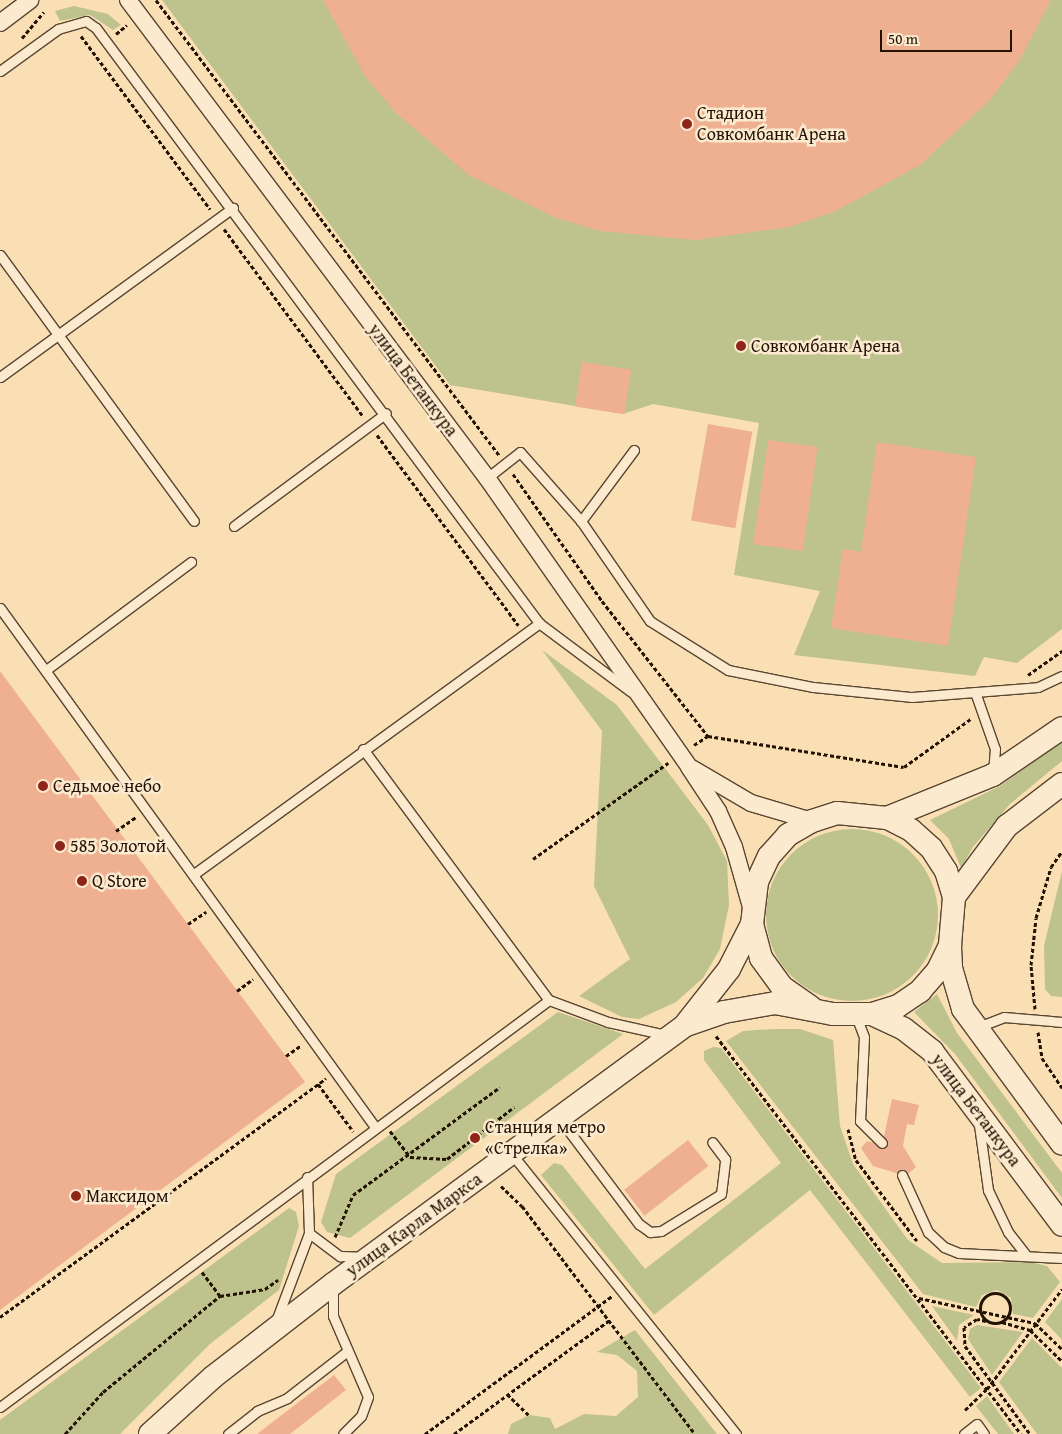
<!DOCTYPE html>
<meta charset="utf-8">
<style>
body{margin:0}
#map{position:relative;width:1062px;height:1434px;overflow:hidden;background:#fadfb5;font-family:"Gentium Book Plus",serif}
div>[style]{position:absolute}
.green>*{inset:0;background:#bec28d}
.round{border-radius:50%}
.building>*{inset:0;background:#eeb091;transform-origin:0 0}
.path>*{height:3px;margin-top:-1.5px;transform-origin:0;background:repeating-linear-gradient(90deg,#221305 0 4px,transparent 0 6.5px)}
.path>.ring{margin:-1.5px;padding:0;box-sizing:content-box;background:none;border:3px solid #221305;border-radius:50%}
.roads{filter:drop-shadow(1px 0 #584631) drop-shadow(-1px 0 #584631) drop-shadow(0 1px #584631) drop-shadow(0 -1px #584631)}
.lane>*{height:9px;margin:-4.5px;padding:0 4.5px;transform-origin:4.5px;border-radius:4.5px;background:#fceacf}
.street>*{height:16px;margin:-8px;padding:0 8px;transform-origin:8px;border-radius:8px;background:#fceacf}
.secondary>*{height:22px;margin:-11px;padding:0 11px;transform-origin:11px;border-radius:11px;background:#fceacf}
.dots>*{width:14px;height:14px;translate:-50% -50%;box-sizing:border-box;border:2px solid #fceacf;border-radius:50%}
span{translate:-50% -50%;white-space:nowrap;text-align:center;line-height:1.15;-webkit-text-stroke:5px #fceacf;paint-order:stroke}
.poi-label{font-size:18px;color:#221305}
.left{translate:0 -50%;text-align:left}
.street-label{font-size:18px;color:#221305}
.scale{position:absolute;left:880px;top:30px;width:132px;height:22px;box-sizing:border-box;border:2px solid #221305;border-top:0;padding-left:6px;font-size:15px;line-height:18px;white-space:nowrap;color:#221305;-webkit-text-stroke:4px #fceacf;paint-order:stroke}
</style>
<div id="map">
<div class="green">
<div style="clip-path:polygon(162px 0,1062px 0,1062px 629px,1017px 663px,984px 657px,975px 676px,794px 655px,820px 591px,734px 575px,759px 423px,653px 404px,623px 414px,450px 385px)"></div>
<div style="clip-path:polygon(74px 6px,108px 14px,121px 25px,113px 30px,90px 15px,60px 21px,55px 11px)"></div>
<div style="clip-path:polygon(542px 650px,617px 705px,708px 825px,727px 861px,729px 905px,720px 949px,703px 978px,676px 1002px,639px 1019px,622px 1017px,579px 996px,630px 959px,594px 886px,602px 731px)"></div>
<div style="clip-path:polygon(1062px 741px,1062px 761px,1010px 804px,973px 847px,961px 868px,949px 839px,930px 820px,1000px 786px)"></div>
<div class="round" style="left:766px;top:829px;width:172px;height:172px"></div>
<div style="clip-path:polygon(1062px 871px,1062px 997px,1051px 996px,1045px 989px,1044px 946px)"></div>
<div style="clip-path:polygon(937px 994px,957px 1033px,1062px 1173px,1062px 1198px,955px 1054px,914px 1012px)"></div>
<div style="clip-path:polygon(558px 1012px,623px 1034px,350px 1238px,327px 1232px,321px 1222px,336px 1174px)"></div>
<div style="clip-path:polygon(773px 1029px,800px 1029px,833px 1040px,840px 1126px,853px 1164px,908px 1240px,942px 1263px,1030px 1262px,1047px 1266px,1060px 1282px,1033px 1318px,1013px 1314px,1011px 1298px,997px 1290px,982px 1295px,976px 1307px,923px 1294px,726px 1041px,743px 1031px)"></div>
<div style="clip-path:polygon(713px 1047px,721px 1048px,981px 1388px,970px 1397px,810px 1190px,654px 1315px,541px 1175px,554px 1163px,562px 1165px,645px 1269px,781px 1163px,704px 1060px,704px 1051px)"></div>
<div style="clip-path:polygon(289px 1208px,296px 1212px,299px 1226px,279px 1290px,210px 1344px,120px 1434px,0 1434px,0 1420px)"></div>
<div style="clip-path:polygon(1062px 1299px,1062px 1340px,1045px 1322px)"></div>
<div style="clip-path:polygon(932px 1306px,974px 1315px,959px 1325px,957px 1341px)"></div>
<div style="clip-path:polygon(977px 1325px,1023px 1332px,992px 1375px,968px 1339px,970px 1329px)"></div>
<div style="clip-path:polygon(635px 1330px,717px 1434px,508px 1434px,511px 1424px,529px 1415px,550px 1418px,555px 1429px,584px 1414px,616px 1416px,638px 1397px,637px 1371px,617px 1355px,597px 1352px)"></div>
<div style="clip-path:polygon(1032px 1338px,1062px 1368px,1062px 1434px,1037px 1434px,999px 1382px)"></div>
<div style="clip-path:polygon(987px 1396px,1014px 1434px,998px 1434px,976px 1406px)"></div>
</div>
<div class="building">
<div style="clip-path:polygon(323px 0,1051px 0,1019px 61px,990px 100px,920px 165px,836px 211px,790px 227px,695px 240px,600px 231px,554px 217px,469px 175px,396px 113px,365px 76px)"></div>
<div style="left:582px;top:362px;width:50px;height:45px;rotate:9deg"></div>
<div style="left:708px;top:424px;width:45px;height:98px;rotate:10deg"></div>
<div style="left:768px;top:440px;width:50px;height:105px;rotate:8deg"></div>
<div style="clip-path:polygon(877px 442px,976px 457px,948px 646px,831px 628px,843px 549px,861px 552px)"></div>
<div style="clip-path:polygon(0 671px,305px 1082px,0 1310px)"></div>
<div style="clip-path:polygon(892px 1099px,919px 1105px,914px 1125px,907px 1124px,903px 1146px,916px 1167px,906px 1176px,873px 1166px,861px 1148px,867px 1141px,882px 1145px)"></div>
<div style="left:688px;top:1140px;width:33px;height:81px;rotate:52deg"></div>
<div style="clip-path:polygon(334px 1375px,346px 1390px,290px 1434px,257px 1434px)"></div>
</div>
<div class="path">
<div style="left:156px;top:0;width:570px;rotate:52.99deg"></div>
<div style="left:116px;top:34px;width:14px;rotate:-39deg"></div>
<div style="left:81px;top:36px;width:216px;rotate:53.3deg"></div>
<div style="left:22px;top:38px;width:34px;rotate:-50deg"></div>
<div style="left:224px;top:229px;width:233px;rotate:53.4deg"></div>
<div style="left:377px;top:435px;width:237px;rotate:53.4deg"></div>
<div style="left:513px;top:474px;width:155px;rotate:55deg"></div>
<div style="left:602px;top:601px;width:172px;rotate:51.9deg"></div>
<div style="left:708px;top:736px;width:198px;rotate:9deg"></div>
<div style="left:904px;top:767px;width:84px;rotate:-35.8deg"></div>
<div style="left:1028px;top:675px;width:42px;rotate:-35.2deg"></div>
<div style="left:694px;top:745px;width:17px;rotate:-33deg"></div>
<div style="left:116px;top:831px;width:24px;rotate:-35deg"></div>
<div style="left:533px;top:859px;width:166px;rotate:-35.4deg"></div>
<div style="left:188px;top:924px;width:22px;rotate:-34deg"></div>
<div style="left:237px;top:991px;width:20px;rotate:-37deg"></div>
<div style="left:1035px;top:1009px;width:44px;rotate:-95.2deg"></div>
<div style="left:1031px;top:965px;width:47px;rotate:-83.9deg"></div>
<div style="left:1036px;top:918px;width:53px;rotate:-73.6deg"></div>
<div style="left:1051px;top:867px;width:19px;rotate:-55deg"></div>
<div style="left:1038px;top:1032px;width:26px;rotate:81deg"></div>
<div style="left:1042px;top:1058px;width:36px;rotate:56deg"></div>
<div style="left:716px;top:1036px;width:501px;rotate:52.54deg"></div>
<div style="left:286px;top:1056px;width:19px;rotate:-35deg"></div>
<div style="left:318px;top:1084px;width:59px;rotate:53.3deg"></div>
<div style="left:848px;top:1129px;width:32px;rotate:76deg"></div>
<div style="left:856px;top:1160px;width:101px;rotate:53deg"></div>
<div style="left:390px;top:1131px;width:33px;rotate:52deg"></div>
<div style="left:410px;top:1157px;width:37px;rotate:3deg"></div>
<div style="left:447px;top:1159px;width:85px;rotate:-37.8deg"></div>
<div style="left:501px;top:1186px;width:29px;rotate:44deg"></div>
<div style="left:522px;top:1206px;width:286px;rotate:52.8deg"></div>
<div style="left:335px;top:1237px;width:46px;rotate:-66.8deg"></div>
<div style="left:353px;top:1195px;width:182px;rotate:-36.3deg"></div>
<div style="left:202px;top:1272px;width:30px;rotate:53deg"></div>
<div class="ring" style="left:980px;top:1293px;width:27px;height:27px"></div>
<div style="left:919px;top:1298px;width:119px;rotate:12.2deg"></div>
<div style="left:1035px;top:1323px;width:37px;rotate:44deg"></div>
<div style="left:0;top:1317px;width:404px;rotate:-36.2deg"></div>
<div style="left:986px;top:1321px;width:9px;rotate:-167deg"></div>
<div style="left:977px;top:1319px;width:15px;rotate:148deg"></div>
<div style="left:964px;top:1327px;width:19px;rotate:87deg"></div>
<div style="left:965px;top:1346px;width:109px;rotate:53.5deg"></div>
<div style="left:1002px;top:1322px;width:29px;rotate:16deg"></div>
<div style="left:1030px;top:1330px;width:45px;rotate:44.1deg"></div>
<div style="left:507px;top:1394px;width:30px;rotate:44deg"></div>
<div style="left:965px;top:1410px;width:30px;rotate:-44deg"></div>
<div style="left:987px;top:1389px;width:125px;rotate:-53.1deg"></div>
<div style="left:65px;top:1434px;width:57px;rotate:-47.9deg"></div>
<div style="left:103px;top:1392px;width:151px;rotate:-39.4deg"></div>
<div style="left:220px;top:1296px;width:46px;rotate:-8.8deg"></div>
<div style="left:265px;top:1289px;width:16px;rotate:-35deg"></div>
<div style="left:425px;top:1434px;width:232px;rotate:-36.4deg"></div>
<div style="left:454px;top:1434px;width:193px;rotate:-36.2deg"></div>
</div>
<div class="roads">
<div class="lane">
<div style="left:0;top:71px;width:72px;rotate:-35.9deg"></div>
<div style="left:58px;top:29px;width:29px;rotate:-16deg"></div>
<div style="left:86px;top:21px;width:12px;rotate:35deg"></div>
<div style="left:96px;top:28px;width:742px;rotate:53.33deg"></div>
<div style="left:539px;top:623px;width:114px;rotate:36.8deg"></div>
<div style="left:0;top:255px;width:329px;rotate:53.9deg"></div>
<div style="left:0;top:377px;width:288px;rotate:-36deg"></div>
<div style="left:634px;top:450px;width:89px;rotate:126.7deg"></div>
<div style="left:581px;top:521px;width:121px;rotate:55.4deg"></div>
<div style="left:650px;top:621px;width:92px;rotate:32.1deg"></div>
<div style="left:728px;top:670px;width:87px;rotate:11.3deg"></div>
<div style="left:813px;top:687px;width:100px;rotate:5.8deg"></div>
<div style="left:912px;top:697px;width:126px;rotate:-4.5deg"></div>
<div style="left:1038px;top:687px;width:26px;rotate:-25deg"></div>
<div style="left:487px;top:478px;width:42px;rotate:-38.2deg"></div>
<div style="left:520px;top:452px;width:92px;rotate:48.5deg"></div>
<div style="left:234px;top:526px;width:189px;rotate:-36.6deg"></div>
<div style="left:0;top:608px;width:640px;rotate:54.15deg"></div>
<div style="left:46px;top:670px;width:181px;rotate:-36.7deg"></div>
<div style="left:975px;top:692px;width:60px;rotate:70.7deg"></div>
<div style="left:995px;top:749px;width:21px;rotate:95deg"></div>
<div style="left:363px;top:749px;width:312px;rotate:53.5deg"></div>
<div style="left:549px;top:1000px;width:63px;rotate:20.4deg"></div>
<div style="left:608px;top:1022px;width:59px;rotate:12.6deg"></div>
<div style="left:194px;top:874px;width:427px;rotate:-36deg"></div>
<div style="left:856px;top:1016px;width:22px;rotate:69deg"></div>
<div style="left:864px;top:1037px;width:84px;rotate:92.7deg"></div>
<div style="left:860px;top:1121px;width:31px;rotate:45deg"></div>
<div style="left:978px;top:1027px;width:28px;rotate:-21deg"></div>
<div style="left:1004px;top:1017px;width:58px;rotate:4.9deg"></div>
<div style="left:559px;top:1118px;width:133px;rotate:53deg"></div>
<div style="left:639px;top:1224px;width:14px;rotate:36deg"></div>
<div style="left:650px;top:1232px;width:11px;rotate:-5deg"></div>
<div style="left:661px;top:1231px;width:70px;rotate:-31.7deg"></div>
<div style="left:721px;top:1194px;width:35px;rotate:-83deg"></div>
<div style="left:725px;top:1159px;width:21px;rotate:-127deg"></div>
<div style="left:979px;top:1125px;width:66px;rotate:82.1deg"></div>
<div style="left:988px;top:1190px;width:47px;rotate:64.5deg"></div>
<div style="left:1008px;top:1232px;width:28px;rotate:52deg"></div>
<div style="left:511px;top:1153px;width:360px;rotate:51.3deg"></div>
<div style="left:902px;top:1175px;width:63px;rotate:65.5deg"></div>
<div style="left:928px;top:1232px;width:22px;rotate:43deg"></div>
<div style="left:944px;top:1247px;width:16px;rotate:22deg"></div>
<div style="left:959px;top:1253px;width:103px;rotate:2.8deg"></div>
<div style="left:309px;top:1233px;width:39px;rotate:37deg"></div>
<div style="left:340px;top:1256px;width:23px;rotate:2deg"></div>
<div style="left:333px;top:1288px;width:28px;rotate:90deg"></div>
<div style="left:333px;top:1316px;width:88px;rotate:66.6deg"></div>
<div style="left:368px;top:1397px;width:20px;rotate:110deg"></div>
<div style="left:361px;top:1416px;width:25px;rotate:135deg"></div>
<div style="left:276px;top:1321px;width:94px;rotate:-69.4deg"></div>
<div style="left:309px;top:1233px;width:56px;rotate:-92deg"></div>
<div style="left:0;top:1407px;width:683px;rotate:-36.55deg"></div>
<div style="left:228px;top:1434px;width:37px;rotate:-38deg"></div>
<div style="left:257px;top:1411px;width:33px;rotate:-23deg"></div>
<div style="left:287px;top:1398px;width:75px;rotate:-37.9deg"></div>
<div style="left:964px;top:1434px;width:16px;rotate:-38deg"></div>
<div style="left:977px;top:1424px;width:12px;rotate:55deg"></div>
</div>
<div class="street">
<div style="left:128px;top:0;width:598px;rotate:53.09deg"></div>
<div style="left:487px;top:478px;width:353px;rotate:55deg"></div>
<div style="left:689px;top:767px;width:53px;rotate:56.6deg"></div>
<div style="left:718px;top:811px;width:39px;rotate:66deg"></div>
<div style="left:734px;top:847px;width:62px;rotate:74.2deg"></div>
<div style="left:0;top:23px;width:38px;rotate:-37deg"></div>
<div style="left:693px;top:769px;width:67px;rotate:30.4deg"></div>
<div style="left:751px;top:803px;width:64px;rotate:16.4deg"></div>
</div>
<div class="secondary">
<div style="left:887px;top:818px;width:114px;rotate:-22.1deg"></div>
<div style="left:993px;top:775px;width:83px;rotate:-34.3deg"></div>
<div style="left:954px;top:897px;width:89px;rotate:-53.3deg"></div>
<div style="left:1007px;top:826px;width:69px;rotate:-37.4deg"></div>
<div style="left:950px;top:947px;width:21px;rotate:87deg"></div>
<div style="left:951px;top:968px;width:43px;rotate:73.7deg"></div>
<div style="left:963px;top:1009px;width:167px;rotate:53.7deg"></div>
<div style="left:872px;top:1014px;width:35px;rotate:25deg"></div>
<div style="left:904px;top:1029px;width:36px;rotate:38deg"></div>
<div style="left:932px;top:1051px;width:217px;rotate:53.2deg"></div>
<div style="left:686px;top:1025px;width:40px;rotate:-18.9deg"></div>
<div style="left:724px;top:1012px;width:52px;rotate:-10deg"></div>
<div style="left:775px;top:1003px;width:59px;rotate:10.7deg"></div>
<div style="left:833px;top:1014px;width:39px"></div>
<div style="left:872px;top:1014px;width:27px;rotate:-17deg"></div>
<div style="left:898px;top:1006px;width:27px;rotate:-34deg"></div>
<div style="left:920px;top:991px;width:28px;rotate:-49deg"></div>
<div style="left:938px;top:970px;width:28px;rotate:-64deg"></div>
<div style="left:950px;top:945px;width:48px;rotate:-85.2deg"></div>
<div style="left:954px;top:897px;width:27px;rotate:-107deg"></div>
<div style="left:946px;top:871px;width:27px;rotate:-123deg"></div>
<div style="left:931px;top:848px;width:27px;rotate:-138deg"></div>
<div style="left:911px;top:830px;width:27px;rotate:-153deg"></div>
<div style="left:887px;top:818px;width:50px;rotate:-174.3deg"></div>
<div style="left:837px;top:813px;width:26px;rotate:162deg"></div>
<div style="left:812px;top:821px;width:28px;rotate:150deg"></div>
<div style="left:788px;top:835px;width:28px;rotate:132deg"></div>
<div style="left:769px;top:856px;width:29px;rotate:115deg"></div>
<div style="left:757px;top:882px;width:42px;rotate:96.8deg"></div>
<div style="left:752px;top:924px;width:35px;rotate:75deg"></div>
<div style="left:761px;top:958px;width:36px;rotate:54deg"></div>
<div style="left:782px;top:987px;width:35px;rotate:35deg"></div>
<div style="left:150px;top:1434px;width:85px;rotate:-42.1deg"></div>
<div style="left:213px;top:1377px;width:152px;rotate:-37.8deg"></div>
<div style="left:333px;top:1284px;width:437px;rotate:-36.3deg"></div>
<div style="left:685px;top:1025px;width:71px;rotate:-51.8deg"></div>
<div style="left:729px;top:969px;width:51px;rotate:-62.9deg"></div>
</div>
</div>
<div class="dots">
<div style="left:687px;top:124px;background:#8f2418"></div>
<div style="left:741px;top:346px;background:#8f2418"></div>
<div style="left:43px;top:786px;background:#8f2418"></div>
<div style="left:60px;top:846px;background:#8f2418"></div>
<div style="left:82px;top:881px;background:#8f2418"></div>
<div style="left:475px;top:1138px;background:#8f2418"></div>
<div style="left:76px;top:1196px;background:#8f2418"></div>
</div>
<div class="poi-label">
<span class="left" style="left:697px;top:124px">Стадион<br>Совкомбанк Арена</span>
<span class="left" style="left:751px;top:346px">Совкомбанк Арена</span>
<span class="left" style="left:53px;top:786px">Седьмое небо</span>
<span class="left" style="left:70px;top:846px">585 Золотой</span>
<span class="left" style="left:92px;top:881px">Q Store</span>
<span class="left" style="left:485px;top:1138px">Станция метро<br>«Стрелка»</span>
<span class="left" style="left:86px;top:1196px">Максидом</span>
</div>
<div class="street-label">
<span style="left:413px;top:380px;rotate:53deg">улица Бетанкура</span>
<span style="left:976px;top:1110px;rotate:53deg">улица Бетанкура</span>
<span style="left:414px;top:1225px;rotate:-36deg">улица Карла Маркса</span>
</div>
<div class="scale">50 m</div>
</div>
